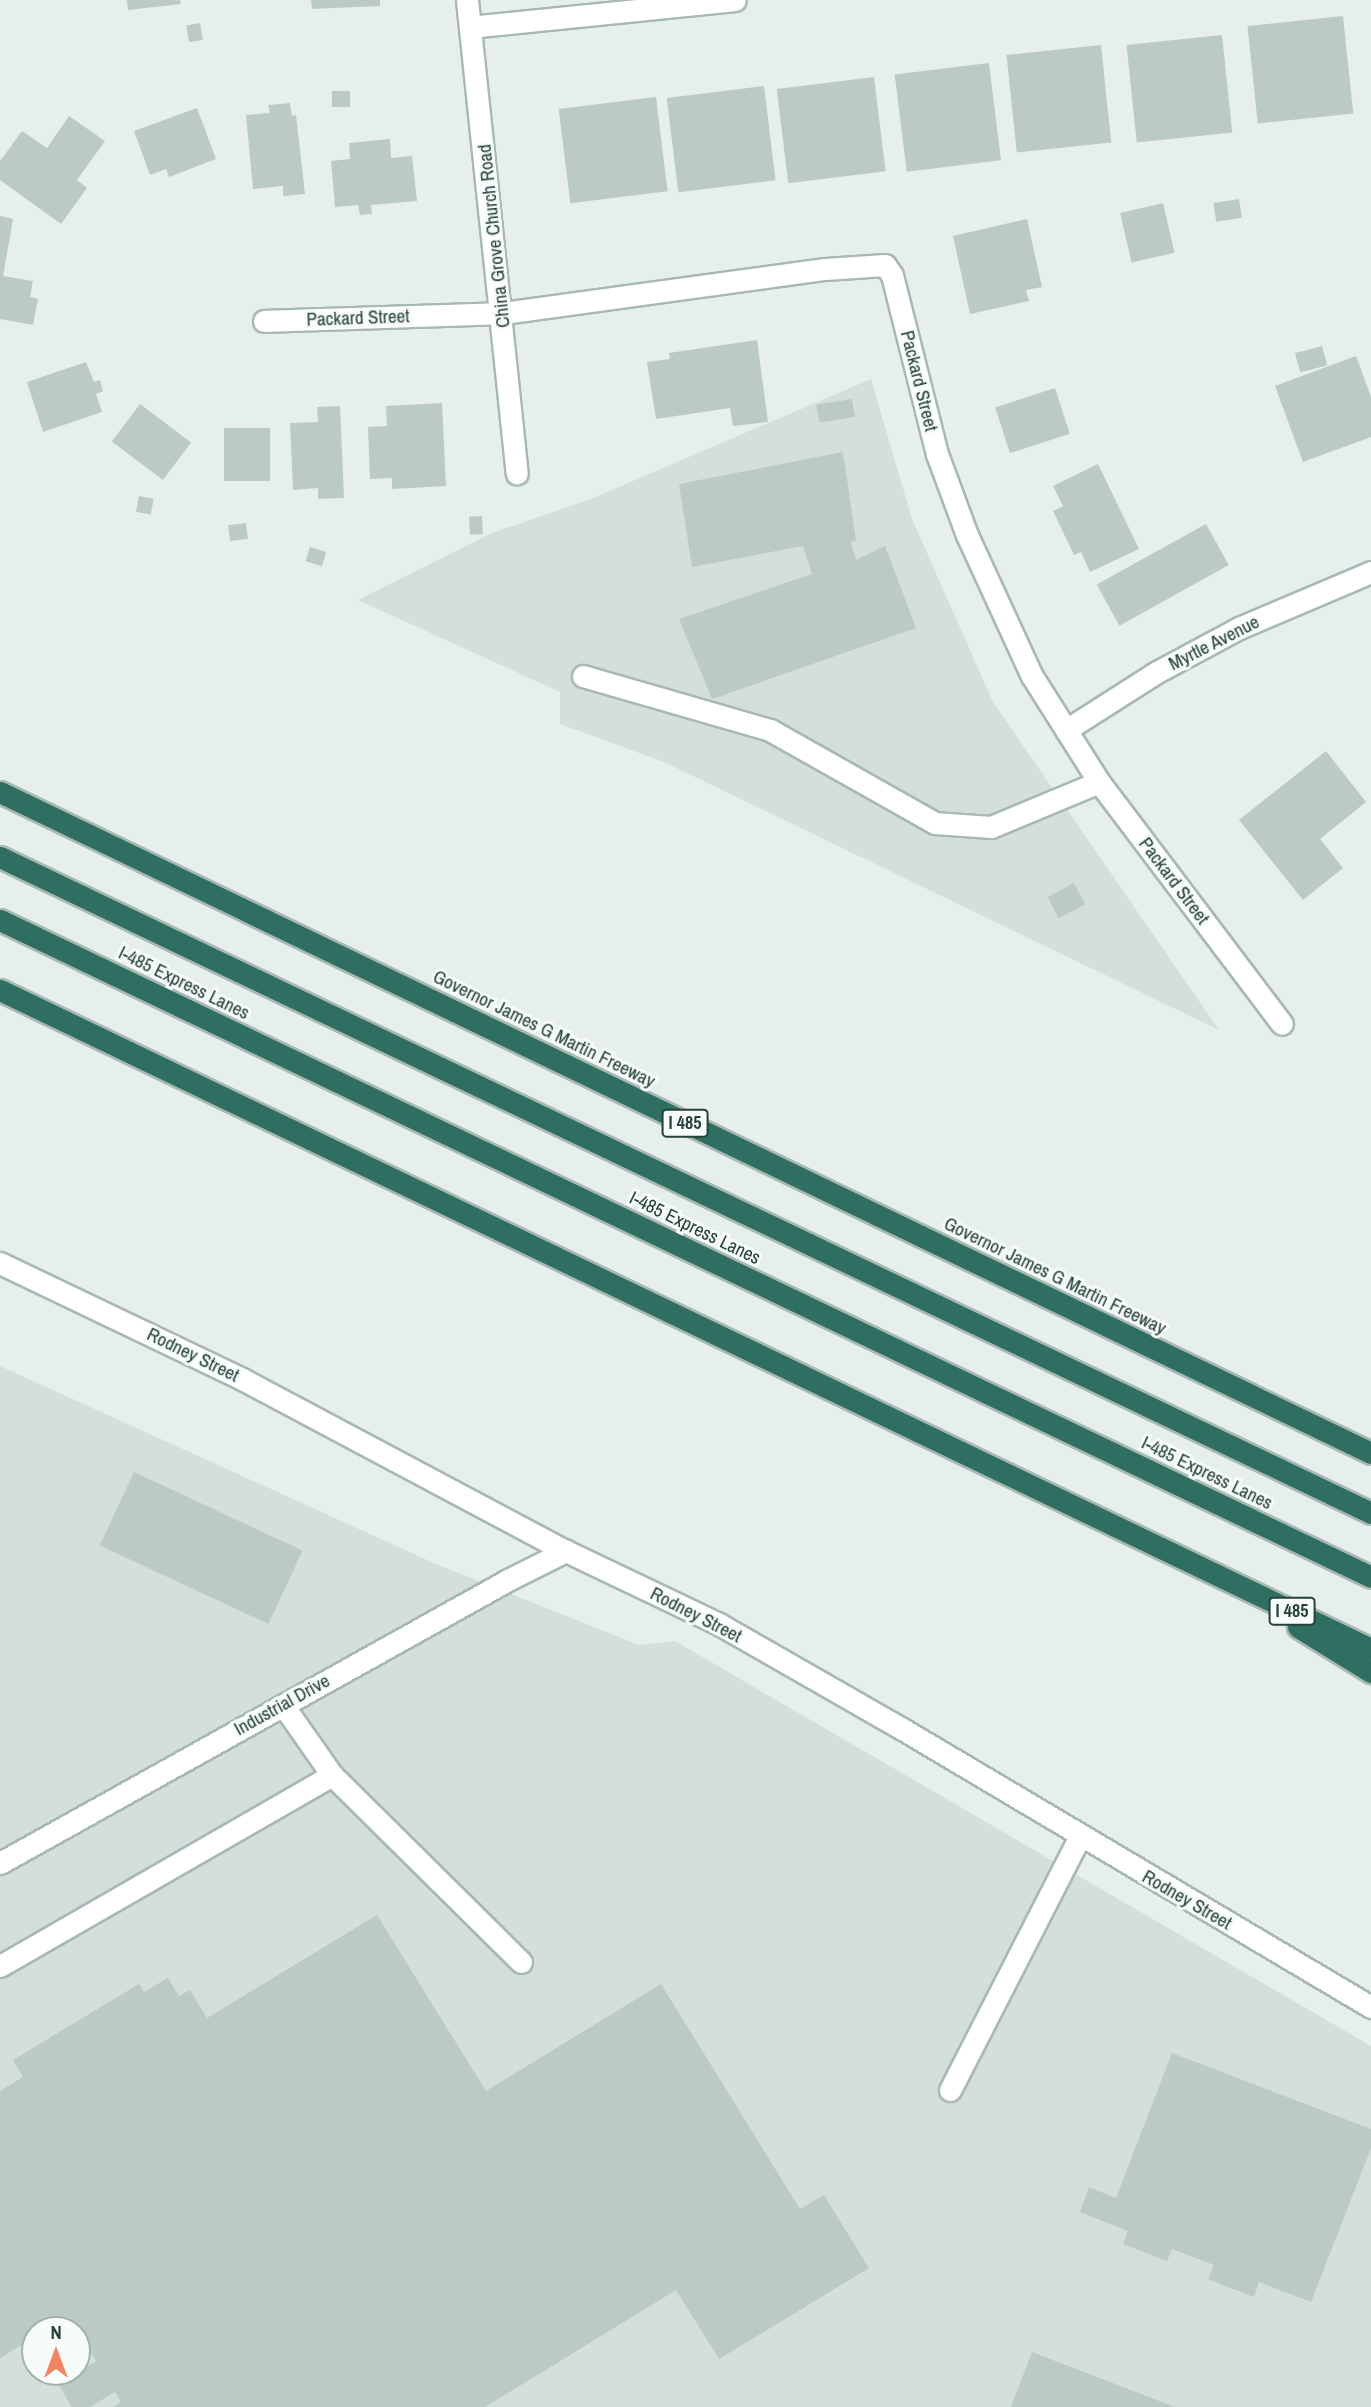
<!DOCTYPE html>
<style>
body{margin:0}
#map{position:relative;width:1371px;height:2407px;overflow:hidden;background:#e6efeb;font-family:"Archivo Narrow",sans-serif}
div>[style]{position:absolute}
.built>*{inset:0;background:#d4dfda}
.building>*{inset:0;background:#bbcac4;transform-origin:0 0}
.roads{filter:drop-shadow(2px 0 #a8b8b2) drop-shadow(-2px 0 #a8b8b2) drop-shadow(0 2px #a8b8b2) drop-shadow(0 -2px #a8b8b2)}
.service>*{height:21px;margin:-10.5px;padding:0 10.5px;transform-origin:10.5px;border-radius:10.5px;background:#fff}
.minor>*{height:21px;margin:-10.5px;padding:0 10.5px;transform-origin:10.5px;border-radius:10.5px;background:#fff}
.tertiary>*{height:21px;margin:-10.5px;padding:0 10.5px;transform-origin:10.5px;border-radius:10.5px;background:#fff}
.motorway>*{height:21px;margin:-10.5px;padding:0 10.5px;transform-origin:10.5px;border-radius:10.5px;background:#2f6f62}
span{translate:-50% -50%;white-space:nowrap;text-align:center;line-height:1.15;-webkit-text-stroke:6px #f7fbf9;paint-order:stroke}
.shield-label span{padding:2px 5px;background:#f7fbf9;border:2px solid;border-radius:5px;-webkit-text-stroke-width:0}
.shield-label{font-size:18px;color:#24423a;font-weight:700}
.street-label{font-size:19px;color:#24423a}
.north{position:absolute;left:21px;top:2316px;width:70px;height:70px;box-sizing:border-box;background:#f7fbf9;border:2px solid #a3b1ad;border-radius:50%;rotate:0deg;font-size:19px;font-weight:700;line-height:28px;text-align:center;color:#24423a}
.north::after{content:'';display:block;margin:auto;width:24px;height:32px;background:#f4845f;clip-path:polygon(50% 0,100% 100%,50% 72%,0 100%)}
</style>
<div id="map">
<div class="built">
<div style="clip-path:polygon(871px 379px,912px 519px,993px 702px,1219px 1030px,664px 762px,560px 724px,560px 692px,358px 600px,492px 533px,591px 499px)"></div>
<div style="clip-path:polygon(evenodd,0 1366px,436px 1564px,639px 1645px,675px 1641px,1371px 2046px,1371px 2407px,0 2407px,0 1366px,35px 2330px,77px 2330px,77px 2372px,35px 2372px,35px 2330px)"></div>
</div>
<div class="building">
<div style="clip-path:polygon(127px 0,180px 0,181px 4px,128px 10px)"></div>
<div style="clip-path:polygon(311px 0,380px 0,380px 6px,312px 9px)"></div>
<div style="left:1343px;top:16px;width:98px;height:96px;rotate:84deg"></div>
<div style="left:200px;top:23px;width:17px;height:14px;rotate:80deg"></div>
<div style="left:1222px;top:35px;width:98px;height:96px;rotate:84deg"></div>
<div style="left:1101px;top:45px;width:98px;height:95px;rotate:84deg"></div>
<div style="left:989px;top:63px;width:98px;height:95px;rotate:83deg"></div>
<div style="left:874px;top:77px;width:95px;height:98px;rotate:83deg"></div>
<div style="left:764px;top:86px;width:95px;height:98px;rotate:83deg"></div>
<div style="left:332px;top:91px;width:18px;height:16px"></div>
<div style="left:656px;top:97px;width:95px;height:98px;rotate:83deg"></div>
<div style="clip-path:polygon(290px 103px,292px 116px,296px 115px,305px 194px,283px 196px,283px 186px,253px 189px,246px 115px,270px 113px,268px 105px)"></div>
<div style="clip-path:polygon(197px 108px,216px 159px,169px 177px,166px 169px,150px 175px,134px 131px)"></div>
<div style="clip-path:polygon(69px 116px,105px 141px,77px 180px,87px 188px,61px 224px,0 180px,0 161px,22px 131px,47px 148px)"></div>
<div style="clip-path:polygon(390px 139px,391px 158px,412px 156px,417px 201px,371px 205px,372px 214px,360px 215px,358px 205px,335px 207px,331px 161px,350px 159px,349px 143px)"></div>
<div style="left:1239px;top:199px;width:19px;height:26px;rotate:81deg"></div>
<div style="left:1163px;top:203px;width:51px;height:44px;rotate:77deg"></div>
<div style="clip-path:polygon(0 216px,13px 219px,3px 276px,33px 281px,30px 297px,38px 299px,33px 325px,0 319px)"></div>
<div style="clip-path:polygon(1027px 219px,1042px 287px,1026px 290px,1029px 301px,970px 314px,953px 236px)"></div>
<div style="clip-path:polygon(757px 340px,768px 422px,733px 426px,730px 408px,656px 419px,647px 362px,670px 359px,669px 353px)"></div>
<div style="left:1322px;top:346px;width:20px;height:28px;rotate:75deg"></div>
<div style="clip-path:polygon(1356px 356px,1371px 397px,1371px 437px,1303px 462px,1275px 386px)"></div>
<div style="clip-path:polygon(86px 362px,94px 382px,100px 380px,103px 391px,96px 394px,102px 412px,43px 432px,27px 382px)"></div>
<div style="left:1055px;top:388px;width:48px;height:63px;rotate:72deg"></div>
<div style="left:852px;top:399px;width:18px;height:36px;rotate:81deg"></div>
<div style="clip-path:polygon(442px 403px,446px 486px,392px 489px,392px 478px,370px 479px,368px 427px,387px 426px,386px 406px)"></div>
<div style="left:140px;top:404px;width:64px;height:47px;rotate:37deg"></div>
<div style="clip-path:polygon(340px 406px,344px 498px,318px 499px,318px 488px,293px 490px,290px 423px,318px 422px,317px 407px)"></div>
<div style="left:224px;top:428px;width:46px;height:53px"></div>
<div style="clip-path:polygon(843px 452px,856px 540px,851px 542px,856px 560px,885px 546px,916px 628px,712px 699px,679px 619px,812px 574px,803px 546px,692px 567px,679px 484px)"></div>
<div style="clip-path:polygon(1098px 464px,1139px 549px,1090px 572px,1081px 552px,1074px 555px,1053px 511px,1063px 506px,1053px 486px)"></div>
<div style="left:139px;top:496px;width:15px;height:16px;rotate:11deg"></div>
<div style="left:482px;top:516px;width:18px;height:13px;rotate:87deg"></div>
<div style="left:246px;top:523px;width:16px;height:18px;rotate:83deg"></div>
<div style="left:1206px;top:524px;width:47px;height:125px;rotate:61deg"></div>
<div style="left:310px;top:547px;width:17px;height:15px;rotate:17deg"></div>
<div style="clip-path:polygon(1326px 751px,1366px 802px,1320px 839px,1343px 868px,1303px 900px,1239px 820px)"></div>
<div style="left:1074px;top:883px;width:24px;height:30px;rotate:62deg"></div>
<div style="left:134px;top:1472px;width:186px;height:81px;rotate:25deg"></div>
<div style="clip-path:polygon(377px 1915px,486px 2091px,661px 1984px,800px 2209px,824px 2195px,869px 2268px,719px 2359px,676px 2290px,485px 2407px,113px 2407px,121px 2402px,115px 2392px,90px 2407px,72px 2407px,58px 2384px,96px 2361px,69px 2317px,47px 2330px,35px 2330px,35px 2337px,0 2358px,0 2091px,23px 2077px,13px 2060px,139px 1984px,144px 1992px,168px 1978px,179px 1996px,190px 1990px,207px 2018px)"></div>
<div style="clip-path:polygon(1172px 2053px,1371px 2129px,1371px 2148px,1311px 2302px,1259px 2282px,1254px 2297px,1208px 2279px,1214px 2265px,1172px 2249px,1167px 2261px,1123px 2244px,1128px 2231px,1080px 2212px,1089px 2187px,1116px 2198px)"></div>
<div style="clip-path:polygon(1032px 2352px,1175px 2407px,1011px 2407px)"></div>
</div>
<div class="roads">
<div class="service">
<div style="left:583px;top:676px;width:195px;rotate:16.1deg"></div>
<div style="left:770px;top:730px;width:189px;rotate:29.4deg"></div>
<div style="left:935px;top:823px;width:56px;rotate:4.1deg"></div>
<div style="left:991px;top:827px;width:117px;rotate:-22.6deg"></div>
<div style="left:283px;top:1705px;width:85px;rotate:55deg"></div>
<div style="left:332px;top:1775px;width:266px;rotate:44.7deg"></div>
<div style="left:0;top:1966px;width:383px;rotate:-29.9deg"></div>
<div style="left:950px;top:2090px;width:285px;rotate:-62.9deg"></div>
</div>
<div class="minor">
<div style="left:467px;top:0;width:476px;rotate:84deg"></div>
<div style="left:470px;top:27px;width:266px;rotate:-5.8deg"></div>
<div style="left:264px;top:321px;width:239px;rotate:-1.9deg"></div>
<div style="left:503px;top:313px;width:325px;rotate:-7.8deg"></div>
<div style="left:825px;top:269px;width:60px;rotate:-3.8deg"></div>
<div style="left:885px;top:265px;width:12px;rotate:55deg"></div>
<div style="left:892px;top:275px;width:185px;rotate:75.9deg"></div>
<div style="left:937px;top:454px;width:86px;rotate:69.7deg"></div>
<div style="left:967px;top:535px;width:155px;rotate:65.3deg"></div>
<div style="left:1032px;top:676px;width:125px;rotate:57.7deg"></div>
<div style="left:1099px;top:782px;width:303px;rotate:52.9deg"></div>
<div style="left:1066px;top:730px;width:108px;rotate:-32.5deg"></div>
<div style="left:1157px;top:672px;width:93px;rotate:-28.2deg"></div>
<div style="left:1239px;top:628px;width:143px;rotate:-23deg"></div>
<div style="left:0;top:1263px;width:268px;rotate:25.6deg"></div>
<div style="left:242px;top:1379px;width:367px;rotate:28deg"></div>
<div style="left:566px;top:1551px;width:170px;rotate:25.5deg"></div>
<div style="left:719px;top:1624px;width:207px;rotate:29.8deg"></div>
<div style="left:899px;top:1727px;width:549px;rotate:30.68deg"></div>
</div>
<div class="tertiary">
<div style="left:0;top:1863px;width:582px;rotate:-29.12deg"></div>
<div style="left:508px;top:1580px;width:65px;rotate:-26.6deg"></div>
</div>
<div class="motorway">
<div style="left:0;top:792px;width:1522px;rotate:25.74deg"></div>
<div style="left:0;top:857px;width:1520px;rotate:25.57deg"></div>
<div style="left:0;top:920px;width:1520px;rotate:25.6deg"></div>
<div style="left:0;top:990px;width:1521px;rotate:25.67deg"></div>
<div style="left:1298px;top:1627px;width:86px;rotate:31.7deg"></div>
</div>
</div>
<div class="shield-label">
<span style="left:685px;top:1123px">I 485</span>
<span style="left:1292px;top:1611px">I 485</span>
</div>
<div class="street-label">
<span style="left:494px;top:236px;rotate:-96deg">China Grove Church Road</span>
<span style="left:358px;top:318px;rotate:-2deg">Packard Street</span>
<span style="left:919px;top:381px;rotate:76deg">Packard Street</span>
<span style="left:1214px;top:643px;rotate:-27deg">Myrtle Avenue</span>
<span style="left:1174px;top:881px;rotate:53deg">Packard Street</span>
<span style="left:184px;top:983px;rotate:26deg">I-485 Express Lanes</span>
<span style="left:544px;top:1029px;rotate:26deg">Governor James G Martin Freeway</span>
<span style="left:695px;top:1228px;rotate:26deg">I-485 Express Lanes</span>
<span style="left:1055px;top:1276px;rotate:26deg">Governor James G Martin Freeway</span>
<span style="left:193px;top:1355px;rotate:26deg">Rodney Street</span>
<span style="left:1207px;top:1473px;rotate:26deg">I-485 Express Lanes</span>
<span style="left:696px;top:1615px;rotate:27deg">Rodney Street</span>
<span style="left:282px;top:1705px;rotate:-29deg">Industrial Drive</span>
<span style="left:1187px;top:1900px;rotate:30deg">Rodney Street</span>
</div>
<div class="north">N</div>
</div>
